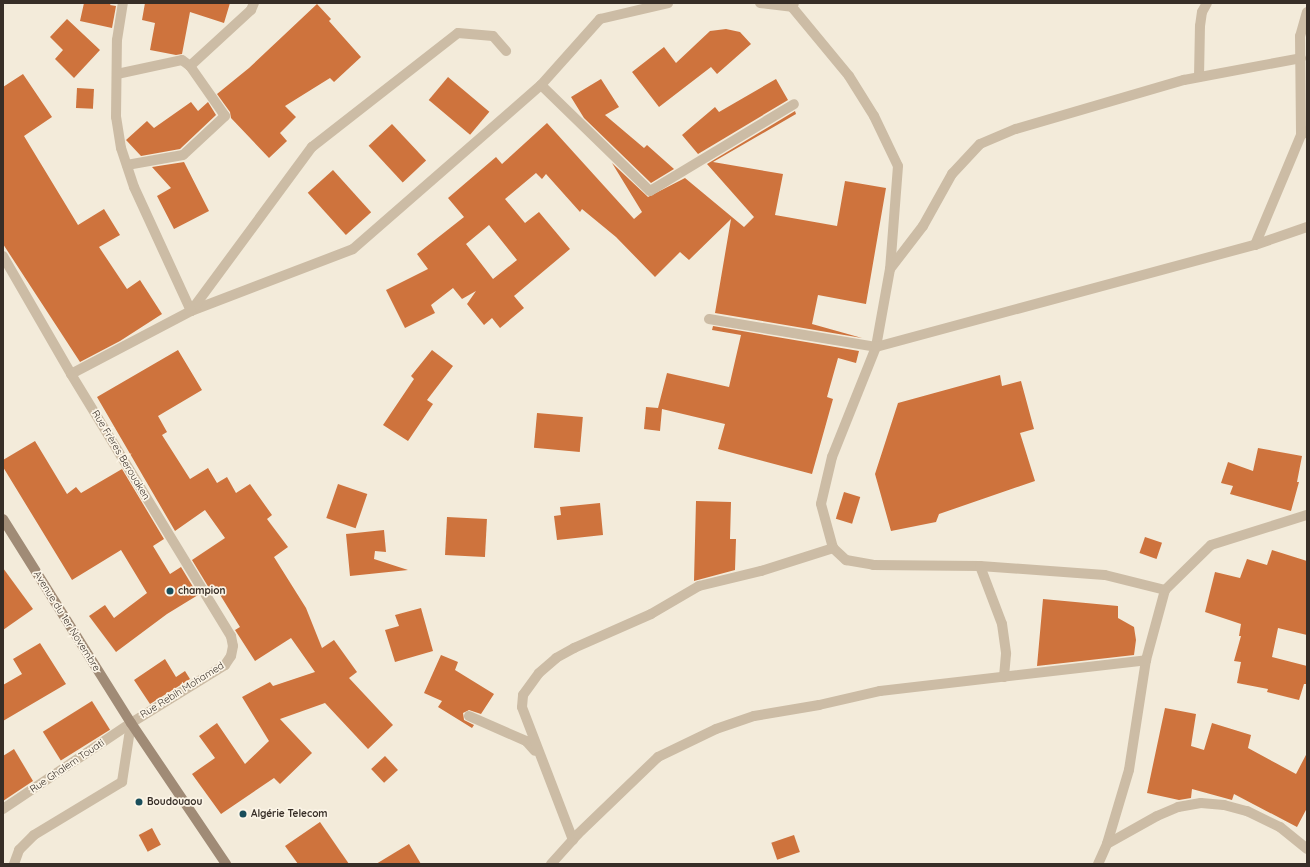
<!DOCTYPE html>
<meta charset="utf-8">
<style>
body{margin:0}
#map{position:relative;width:1310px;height:867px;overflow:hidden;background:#f3ebda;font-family:Quicksand,sans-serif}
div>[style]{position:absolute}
.building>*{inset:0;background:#ce733d;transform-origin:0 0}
.minor>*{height:10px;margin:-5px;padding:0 5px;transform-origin:5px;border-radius:5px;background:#ccbca5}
.secondary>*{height:10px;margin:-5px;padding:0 5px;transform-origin:5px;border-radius:5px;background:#a08b76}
.dots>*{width:11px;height:11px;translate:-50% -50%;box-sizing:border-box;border:2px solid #fbf4e6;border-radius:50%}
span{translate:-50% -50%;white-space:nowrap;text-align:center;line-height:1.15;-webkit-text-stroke:3.5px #fbf4e6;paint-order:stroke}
.street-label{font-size:10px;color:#372e27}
.poi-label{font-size:10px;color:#372e27;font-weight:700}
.left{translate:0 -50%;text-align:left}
.frame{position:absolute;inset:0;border:4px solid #372e27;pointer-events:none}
</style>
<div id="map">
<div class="building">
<div style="clip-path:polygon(84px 3px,111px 3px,110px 5px,116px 6px,112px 28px,80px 21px)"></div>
<div style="clip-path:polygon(145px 3px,230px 3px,224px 23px,190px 12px,182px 54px,176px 55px,150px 50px,155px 23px,142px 20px)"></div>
<div style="clip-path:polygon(317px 4px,331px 19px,329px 21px,361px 57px,334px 82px,330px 78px,285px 106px,296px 117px,280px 133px,287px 141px,269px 158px,231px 118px,230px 112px,217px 94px,249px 68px)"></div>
<div style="clip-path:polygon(67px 19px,100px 50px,74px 78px,55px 59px,63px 50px,50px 37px)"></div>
<div style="clip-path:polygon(726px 29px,740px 32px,751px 44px,717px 74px,711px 67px,659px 107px,632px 72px,664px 47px,676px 63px,710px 31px)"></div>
<div style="clip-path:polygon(23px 74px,52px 117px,24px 136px,78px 225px,104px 209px,120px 235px,99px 247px,127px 289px,140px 280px,162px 314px,120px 341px,80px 362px,3px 244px,3px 87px)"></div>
<div style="left:448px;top:77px;width:54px;height:30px;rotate:40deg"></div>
<div style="clip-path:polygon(601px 79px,619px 107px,605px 115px,644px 148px,647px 145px,674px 169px,651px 183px,584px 118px,571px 97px)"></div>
<div style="clip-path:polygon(776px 79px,788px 100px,698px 154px,682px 135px,715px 107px,719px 112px)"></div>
<div style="left:77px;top:88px;width:17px;height:20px;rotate:3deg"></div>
<div style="clip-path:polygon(191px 102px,198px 111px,208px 102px,216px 115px,180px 149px,141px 156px,126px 140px,147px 121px,154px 128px)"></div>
<div style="clip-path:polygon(evenodd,795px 111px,796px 114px,713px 162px,783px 174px,775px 215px,837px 226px,845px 181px,886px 188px,866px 304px,818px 295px,812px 324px,862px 338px,715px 313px,731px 219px,689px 260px,680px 252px,655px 277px,616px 237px,582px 209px,580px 212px,546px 174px,542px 179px,536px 173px,505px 199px,525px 223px,539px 212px,570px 249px,514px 296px,524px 308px,500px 328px,492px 318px,484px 325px,467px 304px,476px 291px,462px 299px,453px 288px,431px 305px,435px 313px,405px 328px,386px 290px,428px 269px,417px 254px,464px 217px,448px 198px,496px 157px,502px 164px,547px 123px,634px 219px,642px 212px,612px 163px,648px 197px,685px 178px,744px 227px,754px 217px,707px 164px,795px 111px,489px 225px,517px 260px,493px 279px,466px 244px,489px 225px)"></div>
<div style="left:392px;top:124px;width:50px;height:32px;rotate:47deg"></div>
<div style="clip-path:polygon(184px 162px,209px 211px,174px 229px,157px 196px,171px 188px,152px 167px)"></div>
<div style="left:333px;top:170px;width:57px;height:34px;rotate:48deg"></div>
<div style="clip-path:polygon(713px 326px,859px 351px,856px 363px,838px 358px,827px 397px,833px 399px,812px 474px,718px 449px,725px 424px,662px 409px,660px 431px,644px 429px,646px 407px,658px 408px,667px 373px,729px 387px,741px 335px,712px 330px)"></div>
<div style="clip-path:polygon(178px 350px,202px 390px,158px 416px,167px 432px,162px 435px,190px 479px,208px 468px,217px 483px,227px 477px,236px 493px,250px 484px,272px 515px,267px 519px,288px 547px,274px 557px,306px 608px,322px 648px,334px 640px,357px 672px,349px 678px,393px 725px,368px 749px,325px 703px,280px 719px,312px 753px,280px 784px,274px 778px,221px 814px,192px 774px,215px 758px,199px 736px,217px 723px,245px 764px,269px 741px,242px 697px,270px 682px,273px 686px,315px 672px,291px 638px,255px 661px,235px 630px,240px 627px,214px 585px,209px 588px,192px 560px,225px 538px,205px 510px,175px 531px,97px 397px)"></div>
<div style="clip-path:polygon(432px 350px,453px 366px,427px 400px,433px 404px,408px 441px,383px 425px,414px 379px,411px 376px)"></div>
<div style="clip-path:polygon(1000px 375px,1002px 386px,1021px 381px,1034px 429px,1020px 433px,1035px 481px,939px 514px,936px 522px,891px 531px,875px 474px,898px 403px)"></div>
<div style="left:537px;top:413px;width:46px;height:35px;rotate:5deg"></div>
<div style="clip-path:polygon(35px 441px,67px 494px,76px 487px,81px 493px,122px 469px,164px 539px,153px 546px,170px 574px,181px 567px,198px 595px,167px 614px,116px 652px,89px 616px,105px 605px,114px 618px,147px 593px,121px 550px,72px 580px,69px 575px,3px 467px,3px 460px)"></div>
<div style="clip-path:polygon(1258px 448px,1302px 456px,1297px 482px,1299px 482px,1291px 511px,1230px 494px,1233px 486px,1221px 483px,1228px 462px,1253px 471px)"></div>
<div style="left:338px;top:484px;width:31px;height:36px;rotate:19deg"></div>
<div style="left:844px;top:492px;width:17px;height:28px;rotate:17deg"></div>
<div style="clip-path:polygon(696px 501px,731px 502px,730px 539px,736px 539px,735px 570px,694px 581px)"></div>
<div style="clip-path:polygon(600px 503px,603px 535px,557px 540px,554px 516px,561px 515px,560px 507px)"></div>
<div style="left:447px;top:517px;width:40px;height:38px;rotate:3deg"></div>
<div style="clip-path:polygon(384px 530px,386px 552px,375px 551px,374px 559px,408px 570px,350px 576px,346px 534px)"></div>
<div style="left:1145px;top:537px;width:18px;height:17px;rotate:19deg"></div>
<div style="clip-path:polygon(1272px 550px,1307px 561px,1307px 635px,1278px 628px,1272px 657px,1307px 666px,1307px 684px,1304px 684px,1299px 700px,1267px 692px,1268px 689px,1237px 683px,1241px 662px,1234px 661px,1241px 636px,1239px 636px,1241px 624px,1205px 612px,1215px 572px,1240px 578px,1247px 559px,1267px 565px)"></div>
<div style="clip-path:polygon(3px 568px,33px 609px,3px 630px)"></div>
<div style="clip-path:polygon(1043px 599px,1118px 606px,1118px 618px,1134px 627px,1136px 640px,1134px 655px,1037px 666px)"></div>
<div style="clip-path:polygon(421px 608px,433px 651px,395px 662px,385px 630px,399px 626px,395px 615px)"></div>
<div style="clip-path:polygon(40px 643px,66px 684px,3px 721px,3px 685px,22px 674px,13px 659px)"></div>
<div style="clip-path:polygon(441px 655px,458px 662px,455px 670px,494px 694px,481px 714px,469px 710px,463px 713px,464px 720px,474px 725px,472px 728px,438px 707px,442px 701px,424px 693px)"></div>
<div style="clip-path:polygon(165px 659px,176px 677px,185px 671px,190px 679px,150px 704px,134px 680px)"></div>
<div style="left:92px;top:701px;width:34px;height:58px;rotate:58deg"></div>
<div style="clip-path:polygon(1165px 708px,1196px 714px,1191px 746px,1204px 750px,1212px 723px,1251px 735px,1248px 748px,1296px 774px,1307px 753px,1307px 808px,1297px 827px,1234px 794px,1232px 800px,1192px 789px,1191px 798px,1179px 800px,1147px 793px)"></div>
<div style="clip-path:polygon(14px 749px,33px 781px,3px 801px,3px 756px)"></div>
<div style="left:385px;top:756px;width:19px;height:19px;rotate:47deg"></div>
<div style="clip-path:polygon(320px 822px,349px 864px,298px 864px,285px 846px)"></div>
<div style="left:152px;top:828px;width:19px;height:15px;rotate:62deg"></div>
<div style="left:794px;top:835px;width:18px;height:24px;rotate:71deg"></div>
<div style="clip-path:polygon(409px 844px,421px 864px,376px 864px)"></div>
</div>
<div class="minor">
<div style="left:760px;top:3px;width:32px;rotate:7deg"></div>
<div style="left:792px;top:7px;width:4px;rotate:-63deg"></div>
<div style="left:792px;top:7px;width:89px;rotate:50.4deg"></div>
<div style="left:849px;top:76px;width:47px;rotate:58deg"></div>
<div style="left:874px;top:116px;width:55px;rotate:64.4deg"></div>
<div style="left:898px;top:166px;width:103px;rotate:94.4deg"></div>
<div style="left:890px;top:269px;width:79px;rotate:100.2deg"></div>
<div style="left:876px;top:347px;width:118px;rotate:111.8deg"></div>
<div style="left:832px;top:457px;width:48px;rotate:103.2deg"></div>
<div style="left:821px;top:504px;width:46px;rotate:74.7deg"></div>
<div style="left:833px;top:548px;width:18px;rotate:43deg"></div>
<div style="left:846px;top:560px;width:27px;rotate:10deg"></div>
<div style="left:873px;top:565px;width:107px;rotate:0.5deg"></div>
<div style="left:980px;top:566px;width:125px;rotate:4.1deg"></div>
<div style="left:1105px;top:575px;width:62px;rotate:14deg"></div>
<div style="left:1165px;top:590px;width:73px;rotate:105.2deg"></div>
<div style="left:1146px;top:660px;width:111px;rotate:98.8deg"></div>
<div style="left:1129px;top:770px;width:77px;rotate:106.6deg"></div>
<div style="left:1107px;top:844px;width:22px;rotate:114deg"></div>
<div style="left:1307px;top:12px;width:25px;rotate:106deg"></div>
<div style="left:1300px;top:36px;width:99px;rotate:89.4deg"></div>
<div style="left:1301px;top:135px;width:7px;rotate:-34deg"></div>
<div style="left:190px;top:66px;width:83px;rotate:-42.6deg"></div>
<div style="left:251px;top:10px;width:8px;rotate:-67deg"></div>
<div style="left:117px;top:74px;width:66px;rotate:-12.2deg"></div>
<div style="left:182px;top:60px;width:10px;rotate:37deg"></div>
<div style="left:190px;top:66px;width:61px;rotate:55deg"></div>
<div style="left:225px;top:116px;width:57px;rotate:137.1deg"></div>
<div style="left:183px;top:155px;width:57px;rotate:169.9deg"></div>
<div style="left:1199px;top:77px;width:51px;rotate:-88.9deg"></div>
<div style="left:1200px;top:26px;width:14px;rotate:-82deg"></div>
<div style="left:1202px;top:12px;width:10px;rotate:-61deg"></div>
<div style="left:541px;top:85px;width:152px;rotate:44.2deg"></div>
<div style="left:650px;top:191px;width:168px;rotate:-31.1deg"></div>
<div style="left:1255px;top:245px;width:119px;rotate:-67.3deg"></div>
<div style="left:3px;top:256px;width:136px;rotate:60deg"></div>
<div style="left:71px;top:374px;width:307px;rotate:58.6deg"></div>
<div style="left:231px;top:636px;width:10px;rotate:79deg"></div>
<div style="left:233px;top:646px;width:10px;rotate:101deg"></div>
<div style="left:231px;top:656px;width:11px;rotate:124deg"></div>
<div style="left:225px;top:665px;width:110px;rotate:148.3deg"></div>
<div style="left:131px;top:723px;width:154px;rotate:146.1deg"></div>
<div style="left:890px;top:269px;width:54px;rotate:-52.5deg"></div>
<div style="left:923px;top:226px;width:60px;rotate:-60.9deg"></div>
<div style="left:952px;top:174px;width:41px;rotate:-47deg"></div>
<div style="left:980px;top:144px;width:39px;rotate:-23deg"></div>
<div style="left:1016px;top:129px;width:175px;rotate:-16.3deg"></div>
<div style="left:1184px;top:80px;width:119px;rotate:-10.6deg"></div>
<div style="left:191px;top:311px;width:173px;rotate:-20.9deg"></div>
<div style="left:353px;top:249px;width:249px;rotate:-41.1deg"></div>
<div style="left:541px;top:85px;width:89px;rotate:-48.2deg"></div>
<div style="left:600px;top:19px;width:70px;rotate:-13.2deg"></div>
<div style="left:191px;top:311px;width:204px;rotate:-53.6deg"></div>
<div style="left:312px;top:147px;width:185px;rotate:-38deg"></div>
<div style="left:458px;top:33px;width:35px;rotate:5deg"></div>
<div style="left:493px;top:36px;width:20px;rotate:49deg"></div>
<div style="left:709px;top:319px;width:169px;rotate:9.5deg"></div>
<div style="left:876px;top:347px;width:392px;rotate:-15.1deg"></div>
<div style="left:1255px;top:245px;width:55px;rotate:-19.1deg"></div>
<div style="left:71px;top:374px;width:136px;rotate:-27.7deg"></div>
<div style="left:191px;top:311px;width:136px;rotate:-114.7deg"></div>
<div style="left:134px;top:187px;width:41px;rotate:-108.4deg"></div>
<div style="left:121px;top:148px;width:31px;rotate:-99deg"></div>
<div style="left:116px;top:117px;width:77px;rotate:-89.3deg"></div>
<div style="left:117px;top:40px;width:37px;rotate:-81deg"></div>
<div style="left:980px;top:566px;width:62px;rotate:69.2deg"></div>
<div style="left:1002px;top:624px;width:30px;rotate:82deg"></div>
<div style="left:1006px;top:654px;width:23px;rotate:95deg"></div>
<div style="left:1165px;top:590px;width:64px;rotate:-44.4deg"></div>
<div style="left:1211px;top:545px;width:101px;rotate:-17.4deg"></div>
<div style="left:469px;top:716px;width:62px;rotate:23.7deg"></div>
<div style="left:526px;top:741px;width:13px;rotate:48deg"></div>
<div style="left:573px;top:840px;width:142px;rotate:-111deg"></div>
<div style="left:522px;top:707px;width:12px;rotate:-85deg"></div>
<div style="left:523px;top:695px;width:27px;rotate:-54deg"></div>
<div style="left:539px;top:673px;width:23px;rotate:-41deg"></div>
<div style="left:556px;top:658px;width:21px;rotate:-29deg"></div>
<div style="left:574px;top:648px;width:84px;rotate:-23.8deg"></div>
<div style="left:651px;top:614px;width:56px;rotate:-30.3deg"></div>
<div style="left:699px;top:586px;width:64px;rotate:-13.6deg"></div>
<div style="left:761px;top:571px;width:76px;rotate:-17.7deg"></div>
<div style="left:1107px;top:844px;width:57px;rotate:-29.2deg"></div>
<div style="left:1157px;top:816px;width:23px;rotate:-23deg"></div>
<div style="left:1178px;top:807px;width:23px;rotate:-10deg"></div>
<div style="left:1201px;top:803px;width:23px;rotate:5deg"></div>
<div style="left:1224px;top:805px;width:24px;rotate:15deg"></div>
<div style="left:1247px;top:811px;width:37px;rotate:26deg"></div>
<div style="left:1280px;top:827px;width:35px;rotate:39deg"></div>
<div style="left:14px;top:864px;width:15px;rotate:-70deg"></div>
<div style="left:19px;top:850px;width:21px;rotate:-45deg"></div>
<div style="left:34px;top:835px;width:103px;rotate:-31.1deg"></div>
<div style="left:122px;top:782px;width:60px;rotate:-81.3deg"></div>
<div style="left:551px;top:864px;width:40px;rotate:-48deg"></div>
<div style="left:578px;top:834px;width:111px;rotate:-43.9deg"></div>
<div style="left:658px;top:757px;width:64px;rotate:-25.8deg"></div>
<div style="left:716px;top:729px;width:40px;rotate:-18.9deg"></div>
<div style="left:754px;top:716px;width:66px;rotate:-9.6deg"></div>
<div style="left:819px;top:705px;width:63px;rotate:-12.9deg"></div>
<div style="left:880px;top:691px;width:268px;rotate:-6.6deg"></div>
</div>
<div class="secondary">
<div style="left:3px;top:519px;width:241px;rotate:57.9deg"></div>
<div style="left:131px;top:723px;width:170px;rotate:56deg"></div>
</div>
<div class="dots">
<div style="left:170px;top:591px;background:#194e5b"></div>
<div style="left:139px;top:802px;background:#194e5b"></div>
<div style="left:243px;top:814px;background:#194e5b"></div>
</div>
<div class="street-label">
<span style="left:121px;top:455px;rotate:59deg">Rue Frères Berouaken</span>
<span style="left:67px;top:621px;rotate:58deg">Avenue du 1er Novembre</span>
<span style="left:182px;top:690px;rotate:-32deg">Rue Rebih Mohamed</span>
<span style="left:67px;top:766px;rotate:-34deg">Rue Ghalem Touati</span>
</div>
<div class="poi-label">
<span class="left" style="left:178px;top:591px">champion</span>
<span class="left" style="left:147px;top:802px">Boudouaou</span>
<span class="left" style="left:251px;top:814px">Algérie Telecom</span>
</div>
<div class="frame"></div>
</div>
